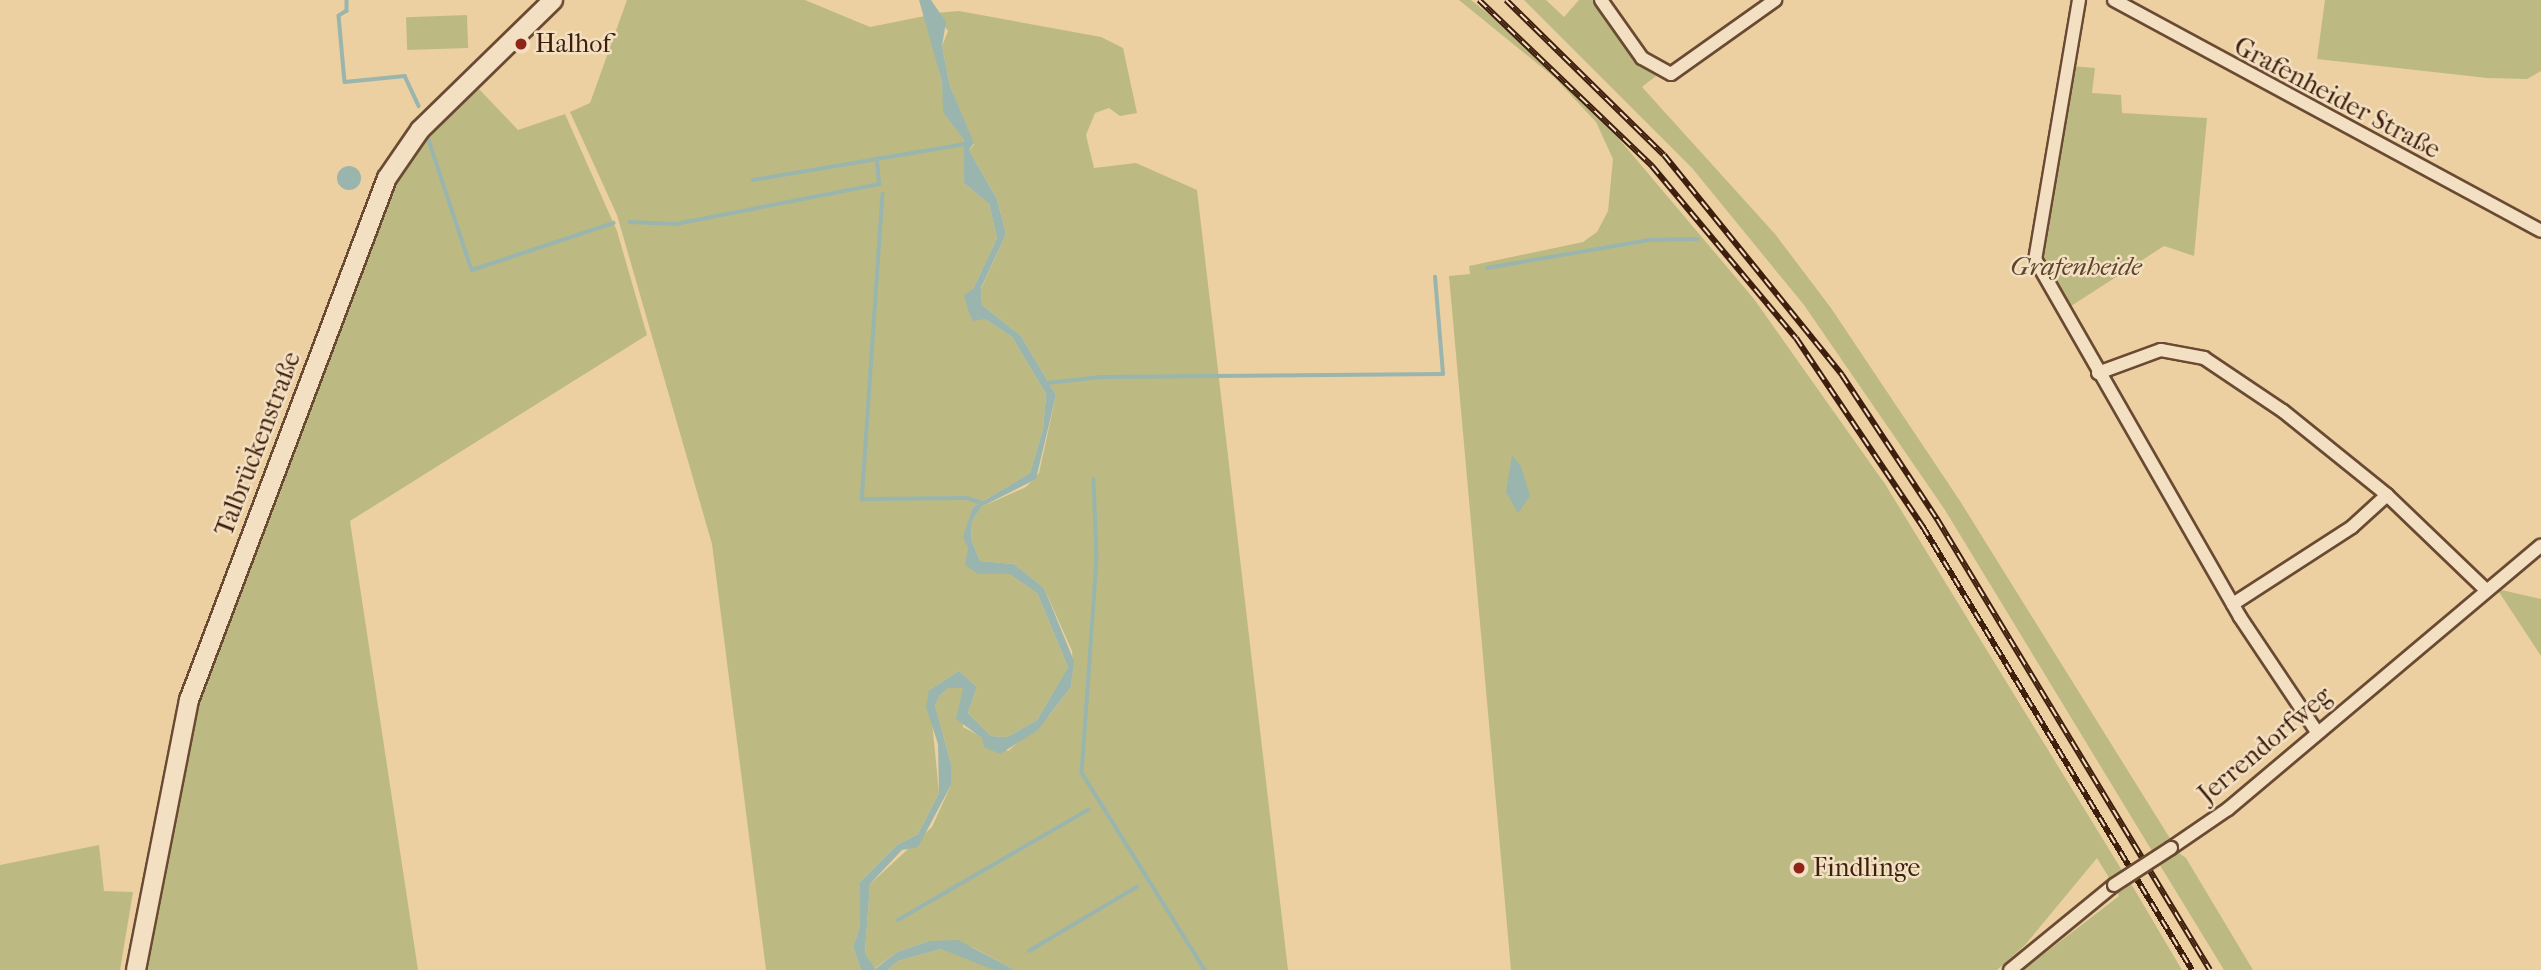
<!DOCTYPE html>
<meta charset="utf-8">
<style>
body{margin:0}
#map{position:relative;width:2541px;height:970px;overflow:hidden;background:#ecd0a2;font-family:"IM FELL French Canon",serif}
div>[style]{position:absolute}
.green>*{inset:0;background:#bcba82;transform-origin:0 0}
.water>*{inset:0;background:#9ab5ae}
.round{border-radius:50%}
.stream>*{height:3.5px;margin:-1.75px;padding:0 1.75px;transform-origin:1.75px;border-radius:1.75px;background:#9ab5ae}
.roads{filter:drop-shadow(2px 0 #6a4a32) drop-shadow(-2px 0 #6a4a32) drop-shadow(0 2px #6a4a32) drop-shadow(0 -2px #6a4a32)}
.street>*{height:12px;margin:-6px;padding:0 6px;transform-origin:6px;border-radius:6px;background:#f3e0c3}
.secondary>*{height:18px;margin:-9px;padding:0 9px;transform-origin:9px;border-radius:9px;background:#f3e0c3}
.rail>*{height:6px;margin-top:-3px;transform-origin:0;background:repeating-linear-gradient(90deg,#f3e0c3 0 10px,#3e1e0c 0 20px);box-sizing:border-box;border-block:2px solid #3e1e0c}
.bridges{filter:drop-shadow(2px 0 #6a4a32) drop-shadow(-2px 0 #6a4a32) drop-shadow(0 2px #6a4a32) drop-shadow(0 -2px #6a4a32)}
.street-bridge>*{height:12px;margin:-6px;padding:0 6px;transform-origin:6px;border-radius:6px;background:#f3e0c3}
.dots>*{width:19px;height:19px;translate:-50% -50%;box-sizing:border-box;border:4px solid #f3e0c3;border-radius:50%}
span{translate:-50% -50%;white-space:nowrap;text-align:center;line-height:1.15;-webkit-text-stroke:5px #f3e0c3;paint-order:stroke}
.poi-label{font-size:26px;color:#3e1e0c}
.left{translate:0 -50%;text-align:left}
.street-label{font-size:26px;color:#3e1e0c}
.park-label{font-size:26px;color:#5e452a;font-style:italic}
</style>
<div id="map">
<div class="green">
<div style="clip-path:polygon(627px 0,805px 0,870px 27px,925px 16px,942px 82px,944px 112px,964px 140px,964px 183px,989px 204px,997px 238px,973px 289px,985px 319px,1012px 337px,1046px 394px,1043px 429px,1030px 473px,973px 507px,968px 548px,978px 574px,1009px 574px,1037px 593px,1068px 667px,1037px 720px,1007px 737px,991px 736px,968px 713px,977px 687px,959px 671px,929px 690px,939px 793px,918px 834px,897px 845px,860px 882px,860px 926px,853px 947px,861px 970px,766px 970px,712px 544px,617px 215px,570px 112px,590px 103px)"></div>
<div style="clip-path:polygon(1459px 0,1471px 0,1495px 19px,1603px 120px,1754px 299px,1885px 484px,2123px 872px,2111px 881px,2097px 858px,2025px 945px,1997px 970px,1511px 970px,1449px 276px,1470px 274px,1469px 266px,1583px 242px,1597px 232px,1608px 211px,1613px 159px,1596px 122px,1555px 78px)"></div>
<div style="clip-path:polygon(1524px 0,1546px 0,1564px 17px,1579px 0,1597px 0,1637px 62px,1656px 76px,1642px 87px,1775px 234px,1831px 308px,1960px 501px,2171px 840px,2152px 851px,1945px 510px,1804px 305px,1692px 168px)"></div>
<div style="clip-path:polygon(2325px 0,2541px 0,2541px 71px,2527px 79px,2487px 78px,2317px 59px)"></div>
<div style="clip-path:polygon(959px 11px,1101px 37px,1123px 48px,1137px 113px,1120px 116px,1109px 108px,1095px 113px,1086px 135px,1094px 168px,1136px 163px,1197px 190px,1288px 970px,1015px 970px,972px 947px,929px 941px,897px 952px,874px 969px,865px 953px,870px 884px,932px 827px,951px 785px,951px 764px,935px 705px,940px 695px,949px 688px,963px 688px,963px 727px,1008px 751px,1049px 716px,1071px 687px,1073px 668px,1072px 651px,1044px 588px,1014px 564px,980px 561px,971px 539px,972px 522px,981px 507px,1026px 487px,1039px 473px,1056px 395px,1021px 336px,982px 305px,981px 289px,1006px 234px,997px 199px,969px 150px,974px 145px,950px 86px,942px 46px,948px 31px,935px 13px)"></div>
<div style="left:467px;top:15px;width:33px;height:61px;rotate:88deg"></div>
<div style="clip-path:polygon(2072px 66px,2095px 68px,2092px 93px,2121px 95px,2122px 113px,2207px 118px,2194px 256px,2164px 246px,2068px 308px,2041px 252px)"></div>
<div style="clip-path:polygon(478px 88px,518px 130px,565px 114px,617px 231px,647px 335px,350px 521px,418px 970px,146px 970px,188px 735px,283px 473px,395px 177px,409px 155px)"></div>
<div style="clip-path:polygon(2497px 589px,2541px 599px,2541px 656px)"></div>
<div style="clip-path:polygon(99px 845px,104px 891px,133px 892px,120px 970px,0 970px,0 865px)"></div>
<div style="clip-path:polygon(2176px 851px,2186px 858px,2253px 970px,2224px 970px,2158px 862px)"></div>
<div style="clip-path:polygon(2130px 882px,2182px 970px,2023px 970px,2119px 896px,2116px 890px)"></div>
<div style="clip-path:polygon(941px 949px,972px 957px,994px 970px,888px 970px,898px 961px)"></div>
</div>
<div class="water">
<div style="clip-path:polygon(919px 0,931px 0,946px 22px,942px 46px,950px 86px,974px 143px,969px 150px,997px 199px,1006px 234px,981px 288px,982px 305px,1021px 336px,1056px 395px,1036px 479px,981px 507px,972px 522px,971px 539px,980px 561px,1014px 564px,1044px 588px,1074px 661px,1071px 687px,1038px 730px,1000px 754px,984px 747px,982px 738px,956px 719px,963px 688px,949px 688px,940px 695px,935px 705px,951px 764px,951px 785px,918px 847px,902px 850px,870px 884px,865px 953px,875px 969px,897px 952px,929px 941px,958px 940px,1015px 970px,994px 970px,941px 949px,898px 961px,888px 970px,861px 970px,853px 947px,860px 926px,860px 882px,897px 845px,918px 834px,939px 793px,938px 744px,926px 707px,929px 690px,959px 671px,977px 687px,968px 713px,991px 736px,1007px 737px,1037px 720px,1068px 667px,1037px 593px,1009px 574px,978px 574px,965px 565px,968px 548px,963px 537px,973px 507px,1030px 473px,1043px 429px,1046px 394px,1012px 337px,985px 319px,973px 321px,968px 310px,964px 295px,973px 289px,997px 238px,989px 204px,964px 183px,964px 140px,943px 112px,942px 82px)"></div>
<div class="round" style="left:337px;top:166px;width:24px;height:24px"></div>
<div style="clip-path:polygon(1512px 455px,1521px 466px,1530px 496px,1518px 513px,1506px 492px)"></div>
</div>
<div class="stream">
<div style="left:347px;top:0;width:11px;rotate:90deg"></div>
<div style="left:347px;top:11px;width:9px;rotate:148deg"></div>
<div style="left:339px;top:16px;width:66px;rotate:84.8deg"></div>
<div style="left:345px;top:82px;width:60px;rotate:-5.7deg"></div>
<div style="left:405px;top:76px;width:33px;rotate:65deg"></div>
<div style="left:428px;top:137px;width:140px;rotate:71.7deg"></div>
<div style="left:472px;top:270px;width:149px;rotate:-18.4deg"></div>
<div style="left:753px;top:180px;width:215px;rotate:-9.6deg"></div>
<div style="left:883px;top:194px;width:306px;rotate:93.9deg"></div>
<div style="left:862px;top:499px;width:105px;rotate:-0.5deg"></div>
<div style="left:967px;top:498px;width:16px;rotate:18deg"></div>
<div style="left:630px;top:222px;width:46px;rotate:2.5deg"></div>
<div style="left:676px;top:224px;width:207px;rotate:-11.1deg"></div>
<div style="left:879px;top:184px;width:25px;rotate:-95deg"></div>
<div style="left:1487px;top:268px;width:164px;rotate:-9.8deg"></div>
<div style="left:1649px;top:240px;width:48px;rotate:-1.2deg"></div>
<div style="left:1047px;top:383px;width:54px;rotate:-6.3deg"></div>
<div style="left:1101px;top:377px;width:342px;rotate:-0.5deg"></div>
<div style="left:1443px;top:374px;width:97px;rotate:-94.7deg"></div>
<div style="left:1094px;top:479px;width:81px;rotate:87.9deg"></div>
<div style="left:1097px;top:560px;width:214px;rotate:94deg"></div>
<div style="left:1082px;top:773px;width:232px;rotate:58deg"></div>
<div style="left:898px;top:920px;width:220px;rotate:-30.1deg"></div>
<div style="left:1029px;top:951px;width:126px;rotate:-30.7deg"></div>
</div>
<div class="roads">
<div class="street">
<div style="left:1601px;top:0;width:71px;rotate:54.7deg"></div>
<div style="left:1642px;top:58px;width:33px;rotate:29deg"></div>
<div style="left:1671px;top:74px;width:128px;rotate:-35.4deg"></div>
<div style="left:2079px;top:0;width:263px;rotate:99.6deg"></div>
<div style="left:2035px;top:259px;width:413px;rotate:60.2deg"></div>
<div style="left:2240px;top:617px;width:138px;rotate:56.2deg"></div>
<div style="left:2114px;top:0;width:485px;rotate:28.4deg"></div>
<div style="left:2098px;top:373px;width:67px;rotate:-20.1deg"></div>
<div style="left:2161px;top:350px;width:44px;rotate:10.5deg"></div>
<div style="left:2204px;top:358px;width:95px;rotate:33.9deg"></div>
<div style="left:2283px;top:411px;width:134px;rotate:38.9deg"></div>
<div style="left:2387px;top:495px;width:47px;rotate:137.6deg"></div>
<div style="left:2352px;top:527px;width:142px;rotate:147.1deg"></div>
<div style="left:2387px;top:495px;width:137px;rotate:43.8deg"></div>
<div style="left:2171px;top:848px;width:69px;rotate:-34.4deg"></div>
<div style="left:2228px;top:809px;width:409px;rotate:-40.1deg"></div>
<div style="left:2010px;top:970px;width:134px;rotate:-39.3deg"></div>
</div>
<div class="secondary">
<div style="left:136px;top:970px;width:275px;rotate:-78.9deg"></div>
<div style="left:189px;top:700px;width:558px;rotate:-69.23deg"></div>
<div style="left:387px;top:178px;width:58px;rotate:-55.5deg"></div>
<div style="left:420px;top:130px;width:186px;rotate:-44.3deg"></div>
</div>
</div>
<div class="rail">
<div style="left:1479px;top:0;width:240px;rotate:43.8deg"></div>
<div style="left:1652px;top:166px;width:224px;rotate:50.1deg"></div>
<div style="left:1796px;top:338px;width:228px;rotate:56.1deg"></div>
<div style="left:1923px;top:527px;width:518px;rotate:58.73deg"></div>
<div style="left:1506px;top:0;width:221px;rotate:44.5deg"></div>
<div style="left:1664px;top:155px;width:283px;rotate:51deg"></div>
<div style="left:1842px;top:375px;width:173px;rotate:56.6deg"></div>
<div style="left:1937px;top:519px;width:527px;rotate:58.81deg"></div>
</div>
<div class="bridges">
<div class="street-bridge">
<div style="left:2114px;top:885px;width:68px;rotate:-33deg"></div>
</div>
</div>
<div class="dots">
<div style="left:521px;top:44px;background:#8f2418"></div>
<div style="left:1799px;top:868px;background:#8f2418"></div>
</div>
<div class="poi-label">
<span class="left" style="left:535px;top:44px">Halhof</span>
<span class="left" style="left:1813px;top:868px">Findlinge</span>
</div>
<div class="street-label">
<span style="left:2337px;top:98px;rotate:28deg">Grafenheider Straße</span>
<span style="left:258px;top:444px;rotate:-69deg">Talbrückenstraße</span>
<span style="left:2265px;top:745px;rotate:-40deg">Jerrendorfweg</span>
</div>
<div class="park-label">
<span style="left:2076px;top:267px">Grafenheide</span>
</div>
</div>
